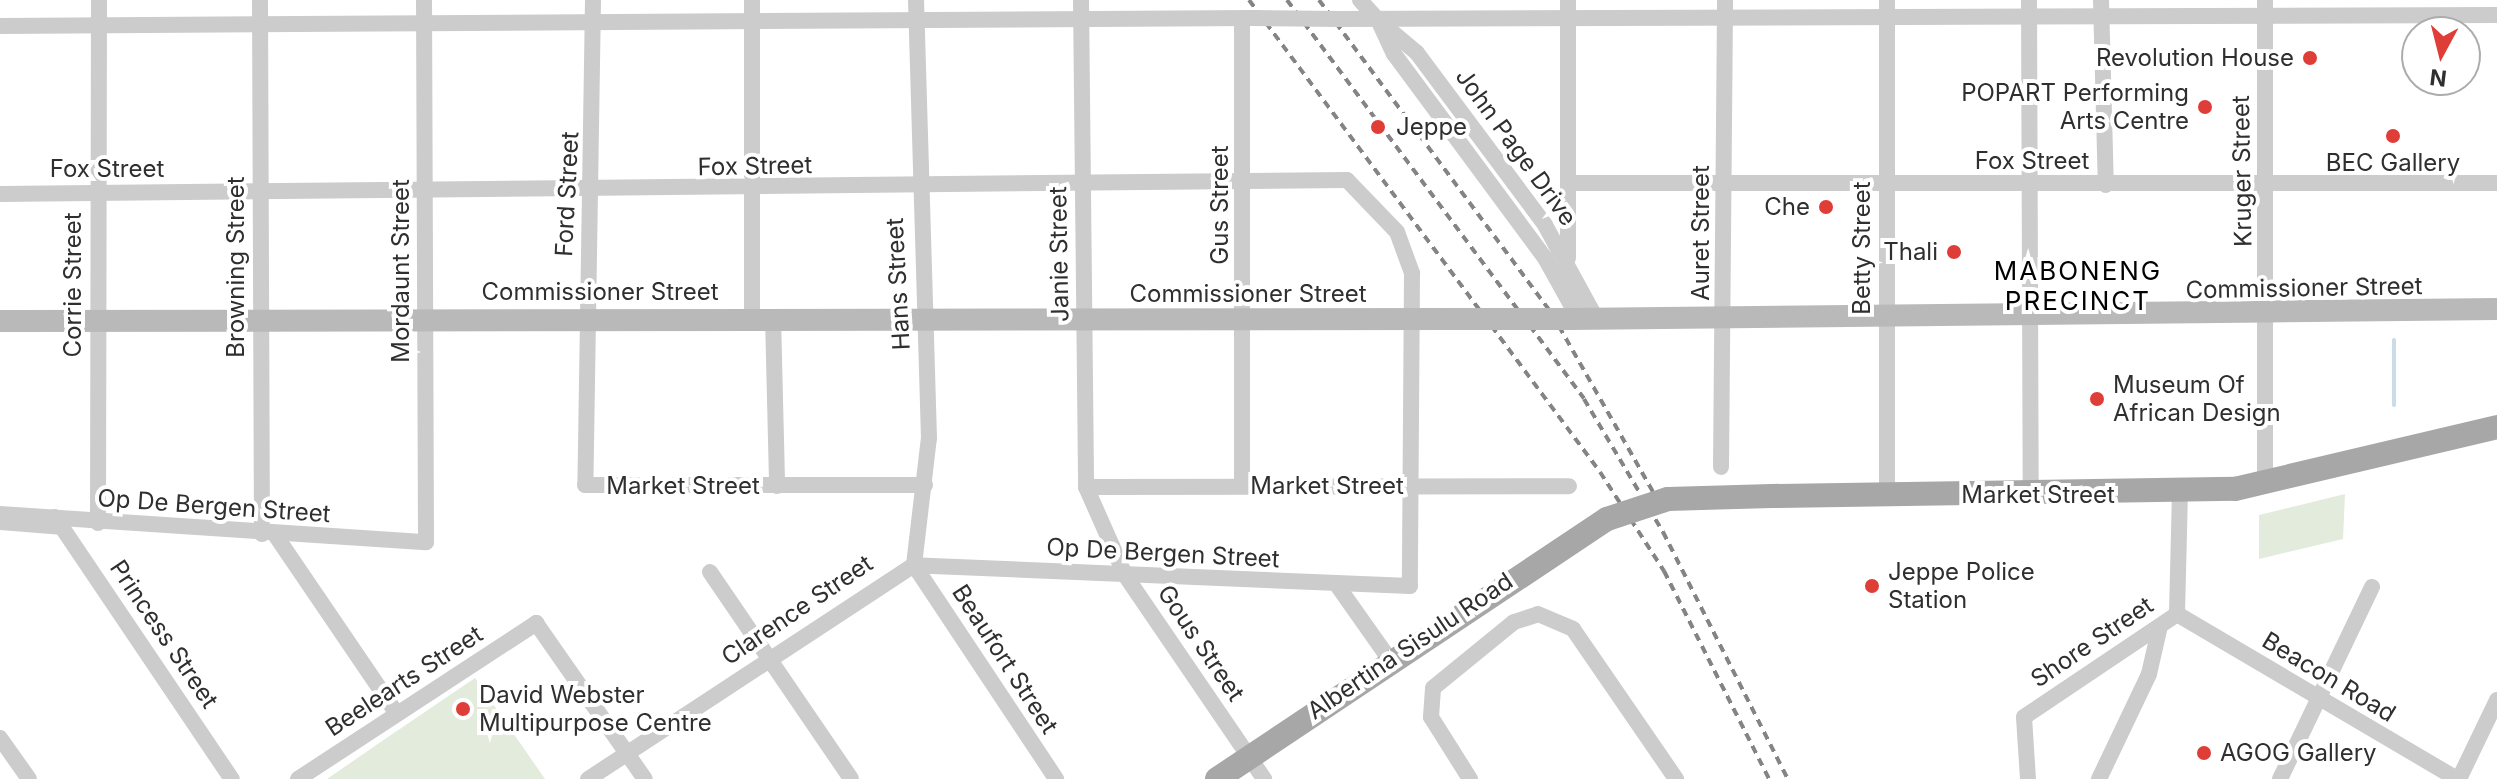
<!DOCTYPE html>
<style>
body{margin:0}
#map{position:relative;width:2497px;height:779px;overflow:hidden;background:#fff;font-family:Inter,sans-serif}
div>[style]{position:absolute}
.green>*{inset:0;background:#e3ebdd}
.stream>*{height:4px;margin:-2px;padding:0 2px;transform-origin:2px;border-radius:2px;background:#cadbea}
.pedestrian>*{height:11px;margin:-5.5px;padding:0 5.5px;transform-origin:5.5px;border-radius:5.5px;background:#ccc}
.minor>*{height:16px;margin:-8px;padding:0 8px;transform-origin:8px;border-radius:8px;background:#ccc}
.secondary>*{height:22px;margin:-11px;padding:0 11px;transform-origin:11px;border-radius:11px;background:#b9b9b9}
.primary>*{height:24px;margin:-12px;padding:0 12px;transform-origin:12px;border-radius:12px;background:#a7a7a7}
.rail>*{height:4px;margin-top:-2px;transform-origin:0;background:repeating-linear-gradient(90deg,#848484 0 8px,transparent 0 14px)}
.minor-bridge>*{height:16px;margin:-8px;padding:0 8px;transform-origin:8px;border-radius:8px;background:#ccc}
.secondary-bridge>*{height:22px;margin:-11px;padding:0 11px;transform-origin:11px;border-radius:11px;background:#b9b9b9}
.primary-bridge>*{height:24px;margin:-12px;padding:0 12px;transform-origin:12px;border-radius:12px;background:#a7a7a7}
.dots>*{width:22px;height:22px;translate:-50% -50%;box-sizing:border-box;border:4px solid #fff;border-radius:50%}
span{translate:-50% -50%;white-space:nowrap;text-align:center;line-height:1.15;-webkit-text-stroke:8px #fff;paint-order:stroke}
.poi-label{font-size:24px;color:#2f2f2f}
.right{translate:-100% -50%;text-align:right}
.left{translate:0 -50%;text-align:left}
.street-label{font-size:24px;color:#2f2f2f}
.neighbourhood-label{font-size:26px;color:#000;letter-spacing:2px}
.north{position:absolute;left:2401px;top:16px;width:80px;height:80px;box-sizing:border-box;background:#fff;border:2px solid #acacac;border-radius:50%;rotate:187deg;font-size:22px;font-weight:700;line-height:32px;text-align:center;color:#2f2f2f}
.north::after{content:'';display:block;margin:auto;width:28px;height:36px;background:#de3d38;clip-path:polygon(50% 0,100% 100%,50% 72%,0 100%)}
</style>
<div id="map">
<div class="green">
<div style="clip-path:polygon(2345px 494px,2343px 539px,2259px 559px,2259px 515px)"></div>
<div style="clip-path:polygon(475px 678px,545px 779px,327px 779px,385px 739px)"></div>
</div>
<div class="stream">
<div style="left:2394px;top:340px;width:65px;rotate:90deg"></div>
</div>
<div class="pedestrian">
<div style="left:0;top:524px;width:63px;rotate:4.5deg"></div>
</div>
<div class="minor">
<div style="left:260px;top:0;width:534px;rotate:89.79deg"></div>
<div style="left:593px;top:0;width:485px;rotate:90.9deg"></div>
<div style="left:585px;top:485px;width:340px"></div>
<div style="left:752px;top:0;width:317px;rotate:90deg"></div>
<div style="left:1081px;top:0;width:487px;rotate:89.4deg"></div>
<div style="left:1086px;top:487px;width:96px;rotate:66.1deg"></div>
<div style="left:1125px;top:575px;width:247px;rotate:55.7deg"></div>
<div style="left:1360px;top:0;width:27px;rotate:48deg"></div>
<div style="left:2029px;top:0;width:494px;rotate:89.8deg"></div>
<div style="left:2101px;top:0;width:185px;rotate:88.5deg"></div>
<div style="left:2265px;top:0;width:485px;rotate:90deg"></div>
<div style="left:1340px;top:19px;width:1157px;rotate:-0.2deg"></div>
<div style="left:0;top:26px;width:1253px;rotate:-0.37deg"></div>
<div style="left:1568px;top:183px;width:929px"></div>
<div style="left:0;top:194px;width:1347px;rotate:-0.6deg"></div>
<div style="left:1347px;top:180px;width:72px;rotate:46.1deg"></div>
<div style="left:1397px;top:232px;width:44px;rotate:69.9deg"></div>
<div style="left:1412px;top:273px;width:313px;rotate:90.4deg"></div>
<div style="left:1410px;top:586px;width:496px;rotate:-177.6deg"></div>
<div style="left:914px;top:565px;width:390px;rotate:146.7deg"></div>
<div style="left:1568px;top:258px;width:258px;rotate:-90deg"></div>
<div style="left:773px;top:317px;width:169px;rotate:88.6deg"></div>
<div style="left:1579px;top:319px;width:70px;rotate:-119.1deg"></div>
<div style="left:1545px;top:258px;width:254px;rotate:-126.5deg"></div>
<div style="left:1394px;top:54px;width:38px;rotate:-115deg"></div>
<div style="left:1378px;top:20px;width:51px;rotate:40.2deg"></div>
<div style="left:1417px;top:53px;width:214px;rotate:53.3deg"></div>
<div style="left:1545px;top:225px;width:106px;rotate:61.3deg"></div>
<div style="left:1721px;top:467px;width:467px;rotate:-89.5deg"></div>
<div style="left:1242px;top:486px;width:467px;rotate:-90deg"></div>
<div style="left:1086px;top:487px;width:483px;rotate:-0.1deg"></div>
<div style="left:1887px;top:495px;width:495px;rotate:-90deg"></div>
<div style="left:0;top:514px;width:427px;rotate:3.8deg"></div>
<div style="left:426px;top:542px;width:542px;rotate:-90.21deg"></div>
<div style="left:55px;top:517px;width:316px;rotate:56deg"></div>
<div style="left:98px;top:523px;width:523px;rotate:-89.89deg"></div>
<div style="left:276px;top:536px;width:215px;rotate:55.8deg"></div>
<div style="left:914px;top:565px;width:128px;rotate:-83.3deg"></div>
<div style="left:929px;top:438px;width:438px;rotate:-91.7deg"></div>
<div style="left:914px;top:565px;width:257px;rotate:56.4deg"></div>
<div style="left:710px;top:572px;width:250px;rotate:55.7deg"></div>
<div style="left:1337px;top:585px;width:92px;rotate:54.8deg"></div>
<div style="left:2177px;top:614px;width:325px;rotate:30.5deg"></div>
<div style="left:2177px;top:614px;width:120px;rotate:-88.6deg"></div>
<div style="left:0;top:738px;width:50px;rotate:54.7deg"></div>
<div style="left:298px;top:779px;width:285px;rotate:-33.2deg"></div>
<div style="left:536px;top:623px;width:190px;rotate:55.1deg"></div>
<div style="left:1470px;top:779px;width:73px;rotate:-122.2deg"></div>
<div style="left:1431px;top:717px;width:29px;rotate:-86deg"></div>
<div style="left:1433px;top:688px;width:104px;rotate:-39.2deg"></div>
<div style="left:1514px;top:622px;width:25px;rotate:-18deg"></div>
<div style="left:1538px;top:614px;width:38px;rotate:23deg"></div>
<div style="left:1573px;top:629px;width:182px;rotate:55.5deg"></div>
<div style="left:2028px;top:779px;width:62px;rotate:-93.7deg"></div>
<div style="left:2024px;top:717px;width:184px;rotate:-33.9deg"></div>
<div style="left:2099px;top:779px;width:116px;rotate:-64.5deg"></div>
<div style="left:2149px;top:674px;width:49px;rotate:-77.1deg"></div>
<div style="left:2280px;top:779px;width:213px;rotate:-64.4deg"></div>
<div style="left:2459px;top:779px;width:88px;rotate:-64.3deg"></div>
</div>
<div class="secondary">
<div style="left:1569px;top:319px;width:928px;rotate:-0.62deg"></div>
<div style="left:0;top:321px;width:1452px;rotate:-0.08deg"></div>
</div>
<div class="primary">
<div style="left:1772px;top:496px;width:463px;rotate:-0.9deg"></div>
<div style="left:2235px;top:489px;width:269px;rotate:-13.3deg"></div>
<div style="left:1217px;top:779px;width:469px;rotate:-33.7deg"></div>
</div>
<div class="rail">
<div style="left:1249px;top:0;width:588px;rotate:53.36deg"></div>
<div style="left:1600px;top:472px;width:118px;rotate:57.1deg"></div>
<div style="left:1664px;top:571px;width:233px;rotate:63.2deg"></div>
<div style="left:1287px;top:0;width:497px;rotate:53.3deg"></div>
<div style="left:1584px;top:399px;width:155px;rotate:59.3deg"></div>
<div style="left:1663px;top:532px;width:277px;rotate:63.2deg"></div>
<div style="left:1319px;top:0;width:391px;rotate:53.4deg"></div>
<div style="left:1552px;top:314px;width:205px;rotate:60.4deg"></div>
</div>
<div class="minor-bridge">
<div style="left:1253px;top:18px;width:87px;rotate:0.7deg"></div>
</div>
<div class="secondary-bridge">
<div style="left:1452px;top:319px;width:117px"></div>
</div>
<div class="primary-bridge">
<div style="left:1607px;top:519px;width:64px;rotate:-18.2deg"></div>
<div style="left:1668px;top:499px;width:104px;rotate:-1.7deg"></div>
</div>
<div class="dots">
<div style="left:2310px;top:58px;background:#de3d38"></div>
<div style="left:2205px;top:107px;background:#de3d38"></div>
<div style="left:1378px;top:127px;background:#de3d38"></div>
<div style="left:2393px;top:136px;background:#de3d38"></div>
<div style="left:1826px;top:207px;background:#de3d38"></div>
<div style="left:1954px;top:252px;background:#de3d38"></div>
<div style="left:2097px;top:399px;background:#de3d38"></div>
<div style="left:1872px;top:586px;background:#de3d38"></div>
<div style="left:463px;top:709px;background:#de3d38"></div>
<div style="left:2204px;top:753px;background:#de3d38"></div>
</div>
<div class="poi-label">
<span class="right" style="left:2294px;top:58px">Revolution House</span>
<span class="right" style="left:2189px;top:107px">POPART Performing<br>Arts Centre</span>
<span class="left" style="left:1396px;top:127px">Jeppe</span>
<span style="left:2393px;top:163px">BEC Gallery</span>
<span class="right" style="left:1810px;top:207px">Che</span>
<span class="right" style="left:1938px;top:252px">Thali</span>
<span class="left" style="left:2113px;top:399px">Museum Of<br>African Design</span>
<span class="left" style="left:1888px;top:586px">Jeppe Police<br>Station</span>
<span class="left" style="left:479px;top:709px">David Webster<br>Multipurpose Centre</span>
<span class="left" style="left:2220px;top:753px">AGOG Gallery</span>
</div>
<div class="street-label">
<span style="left:1516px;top:147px;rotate:54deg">John Page Drive</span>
<span style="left:2032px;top:161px">Fox Street</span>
<span style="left:755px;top:166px;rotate:-1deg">Fox Street</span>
<span style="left:107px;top:169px">Fox Street</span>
<span style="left:2242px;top:171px;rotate:-91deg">Kruger Street</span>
<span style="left:567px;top:194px;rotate:-87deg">Ford Street</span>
<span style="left:1220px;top:205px;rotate:-90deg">Gus Street</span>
<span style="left:1701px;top:233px;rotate:-90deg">Auret Street</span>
<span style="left:1862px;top:248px;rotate:-90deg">Betty Street</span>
<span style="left:1059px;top:254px;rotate:-91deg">Janie Street</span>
<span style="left:236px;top:267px;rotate:-90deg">Browning Street</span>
<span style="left:401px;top:271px;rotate:-90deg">Mordaunt Street</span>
<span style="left:898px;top:284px;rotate:-93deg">Hans Street</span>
<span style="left:73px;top:285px;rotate:-90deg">Corrie Street</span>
<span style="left:2304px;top:288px;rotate:-1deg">Commissioner Street</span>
<span style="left:600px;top:292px">Commissioner Street</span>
<span style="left:1248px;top:294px">Commissioner Street</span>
<span style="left:683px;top:486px">Market Street</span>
<span style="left:1327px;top:486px">Market Street</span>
<span style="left:2038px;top:495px">Market Street</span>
<span style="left:214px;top:506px;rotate:4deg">Op De Bergen Street</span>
<span style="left:1163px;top:553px;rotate:3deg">Op De Bergen Street</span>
<span style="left:797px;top:610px;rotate:-34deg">Clarence Street</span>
<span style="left:164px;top:634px;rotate:56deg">Princess Street</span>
<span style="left:2092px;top:642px;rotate:-34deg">Shore Street</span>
<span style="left:1201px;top:643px;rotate:56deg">Gous Street</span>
<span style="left:1410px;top:646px;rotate:-34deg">Albertina Sisulu Road</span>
<span style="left:1005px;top:659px;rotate:57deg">Beaufort Street</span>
<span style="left:2329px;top:677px;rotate:31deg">Beacon Road</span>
<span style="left:404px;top:681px;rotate:-33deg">Beelearts Street</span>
</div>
<div class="neighbourhood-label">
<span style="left:2078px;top:286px">MABONENG<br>PRECINCT</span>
</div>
<div class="north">N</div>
</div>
